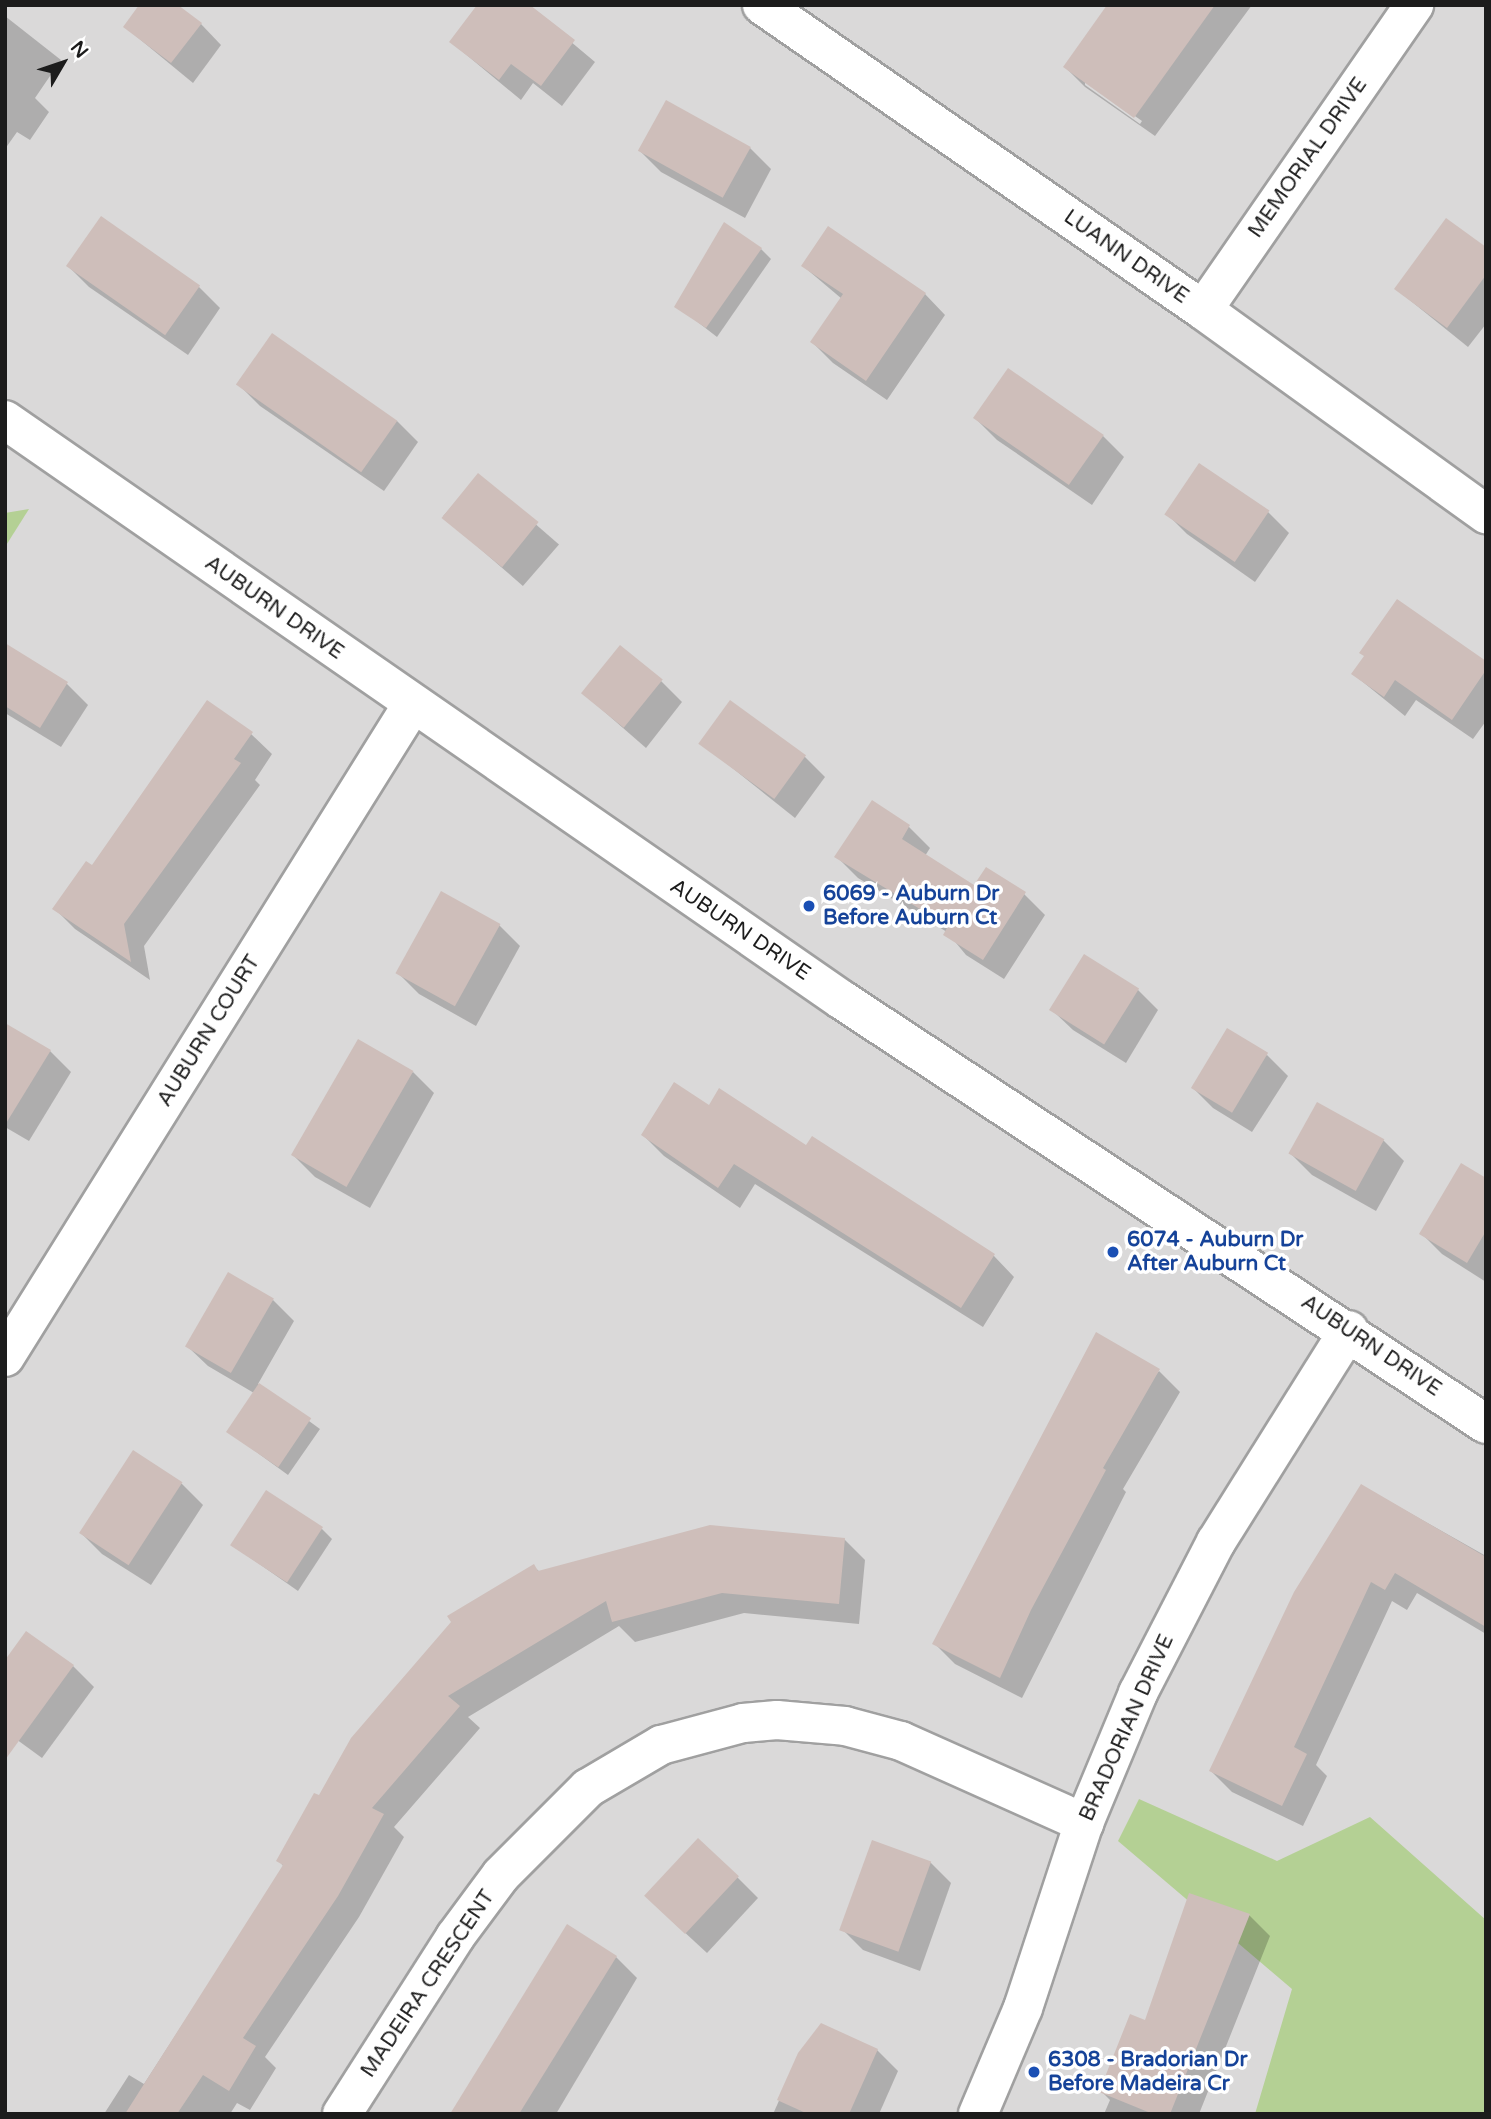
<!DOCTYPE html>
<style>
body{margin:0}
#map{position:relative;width:1491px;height:2119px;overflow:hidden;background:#eee7e1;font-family:"Varela Round",sans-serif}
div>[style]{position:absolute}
.residential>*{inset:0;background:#dad9d9;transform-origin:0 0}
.forest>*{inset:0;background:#b4d094}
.shadow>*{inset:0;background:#0003;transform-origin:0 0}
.building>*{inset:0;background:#cebeba;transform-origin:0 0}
.roads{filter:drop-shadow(2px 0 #a0a0a0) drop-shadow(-2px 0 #a0a0a0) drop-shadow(0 2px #a0a0a0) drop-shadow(0 -2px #a0a0a0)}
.minor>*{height:38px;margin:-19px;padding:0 19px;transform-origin:19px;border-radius:19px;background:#fff}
.dots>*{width:19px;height:19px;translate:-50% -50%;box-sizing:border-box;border:4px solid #fff;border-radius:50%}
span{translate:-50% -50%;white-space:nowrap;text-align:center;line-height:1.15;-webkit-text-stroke:7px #fff;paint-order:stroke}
.street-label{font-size:21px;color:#1c1c1c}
.transit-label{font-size:21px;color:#164399;font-weight:700}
.left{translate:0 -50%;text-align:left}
.frame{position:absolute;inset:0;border:7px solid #1c1c1c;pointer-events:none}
.north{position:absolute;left:28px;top:28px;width:70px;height:70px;-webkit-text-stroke:5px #fff;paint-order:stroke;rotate:51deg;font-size:19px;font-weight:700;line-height:28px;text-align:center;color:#1c1c1c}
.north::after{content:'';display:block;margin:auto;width:24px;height:32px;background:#1c1c1c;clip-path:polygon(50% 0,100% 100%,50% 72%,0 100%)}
</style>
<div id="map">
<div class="residential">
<div style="left:5px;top:5px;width:1481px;height:2109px"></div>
</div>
<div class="forest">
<div style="clip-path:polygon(29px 509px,5px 547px,5px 513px)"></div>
<div style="clip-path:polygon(1139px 1799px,1277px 1861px,1370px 1817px,1486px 1920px,1486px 2114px,1255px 2114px,1292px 1989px,1118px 1841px)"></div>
</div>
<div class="shadow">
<div style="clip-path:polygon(527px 5px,595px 62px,562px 106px,533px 83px,521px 100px,451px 42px)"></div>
<div style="clip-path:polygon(evenodd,1109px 5px,1252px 5px,1155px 136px,1085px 87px,1065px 67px,1109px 5px,1085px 81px,1142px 121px,1140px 124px,1085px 85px,1085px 81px)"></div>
<div style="clip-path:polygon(5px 16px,61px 60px,35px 98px,49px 112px,30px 140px,17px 132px,5px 149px)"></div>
<div style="clip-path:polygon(201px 24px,221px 45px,193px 83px,125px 27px)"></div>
<div style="clip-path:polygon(667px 103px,750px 148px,771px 169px,745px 218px,661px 172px,640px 151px)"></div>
<div style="clip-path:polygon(101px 218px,199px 287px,220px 308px,188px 355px,89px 287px,68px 266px)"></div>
<div style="clip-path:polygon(761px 249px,771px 259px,717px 337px,677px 306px)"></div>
<div style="clip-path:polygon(1486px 249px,1486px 324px,1468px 347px,1396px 289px)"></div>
<div style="clip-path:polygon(803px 266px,925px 294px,945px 315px,887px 400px,833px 363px,812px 342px,842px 299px)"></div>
<div style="clip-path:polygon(239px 385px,397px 421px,418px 442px,384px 491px,260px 406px)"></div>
<div style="clip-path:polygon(976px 419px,1103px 436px,1124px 457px,1092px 505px,997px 440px)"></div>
<div style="clip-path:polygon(1200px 465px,1268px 512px,1289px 533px,1255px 582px,1187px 534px,1167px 514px)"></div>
<div style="left:479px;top:475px;width:106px;height:55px;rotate:41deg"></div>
<div style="clip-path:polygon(5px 645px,67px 684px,88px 705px,61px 747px,5px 713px)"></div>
<div style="clip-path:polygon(1486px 663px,1486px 721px,1473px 739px,1416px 700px,1405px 716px,1353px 674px)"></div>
<div style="clip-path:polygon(661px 681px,682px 702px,646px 748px,584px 694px)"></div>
<div style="clip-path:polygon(251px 734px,272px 754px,255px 780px,260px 785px,144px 946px,150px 980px,75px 929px,54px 908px,93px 868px)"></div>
<div style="clip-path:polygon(701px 743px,804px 756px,825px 777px,795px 818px)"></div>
<div style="clip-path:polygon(872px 803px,909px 827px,930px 848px,925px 856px,975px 888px,1024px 894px,1045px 915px,1004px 979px,966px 955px,947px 932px,858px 878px,837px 857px)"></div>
<div style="clip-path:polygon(442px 893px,499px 925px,520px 946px,476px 1026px,419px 994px,398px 973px)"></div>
<div style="clip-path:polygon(1137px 989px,1158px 1010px,1126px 1063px,1073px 1030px,1052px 1010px)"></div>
<div style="clip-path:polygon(5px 1025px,50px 1051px,71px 1072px,29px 1141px,5px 1127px)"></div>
<div style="clip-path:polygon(1267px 1055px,1288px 1076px,1252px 1132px,1213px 1108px,1192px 1087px)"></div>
<div style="clip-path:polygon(413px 1072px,434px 1093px,370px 1208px,315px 1177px,294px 1156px)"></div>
<div style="clip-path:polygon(709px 1107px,807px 1147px,994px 1256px,1014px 1277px,983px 1327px,755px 1184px,740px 1208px,664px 1156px,643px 1135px)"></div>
<div style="clip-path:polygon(1383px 1140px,1404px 1161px,1376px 1211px,1312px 1175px,1291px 1154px)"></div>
<div style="clip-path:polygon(1486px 1180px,1486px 1282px,1442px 1254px,1421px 1233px)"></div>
<div style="clip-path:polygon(273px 1300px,294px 1321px,258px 1384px,320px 1429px,288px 1475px,229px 1432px,254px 1393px,208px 1366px,187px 1346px)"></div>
<div style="clip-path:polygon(1159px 1371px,1180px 1392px,1123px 1489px,1126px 1492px,1022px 1698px,955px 1664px,934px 1643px)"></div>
<div style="clip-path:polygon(134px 1452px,182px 1484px,203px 1505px,151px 1585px,102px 1554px,81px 1533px)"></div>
<div style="clip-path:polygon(1362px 1486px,1486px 1556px,1486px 1634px,1417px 1593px,1407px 1610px,1392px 1601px,1316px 1765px,1327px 1776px,1303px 1826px,1232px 1792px,1211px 1771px)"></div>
<div style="clip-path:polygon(322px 1529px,332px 1539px,298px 1591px,232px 1545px)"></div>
<div style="clip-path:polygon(844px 1539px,865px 1560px,859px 1624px,744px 1613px,635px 1642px,619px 1626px,468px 1717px,480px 1728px,394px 1827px,404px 1837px,359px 1917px,265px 2057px,276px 2068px,250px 2110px,237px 2103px,230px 2114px,104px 2114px,129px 2075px,144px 2084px,284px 1867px,279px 1861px,319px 1798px,533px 1566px,540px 1572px)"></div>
<div style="clip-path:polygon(73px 1666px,94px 1687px,42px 1758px,5px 1731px)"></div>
<div style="clip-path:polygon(930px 1862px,951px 1883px,920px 1971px,863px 1950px,842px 1929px)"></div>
<div style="clip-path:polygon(737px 1877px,758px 1898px,707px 1953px,668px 1917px)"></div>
<div style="clip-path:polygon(1249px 1915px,1270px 1936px,1199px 2114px,1104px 2114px,1110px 2100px,1101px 2091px,1146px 2022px)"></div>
<div style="clip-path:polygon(616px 1957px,637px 1978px,556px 2114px,455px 2114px)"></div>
<div style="clip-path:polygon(877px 2050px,898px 2071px,879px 2114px,773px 2114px,800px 2054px)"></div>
</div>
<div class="building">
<div style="clip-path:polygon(139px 5px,178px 5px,202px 23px,171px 63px,123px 27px)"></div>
<div style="clip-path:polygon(477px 5px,530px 5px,575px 40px,541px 86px,511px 64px,499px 80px,449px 42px)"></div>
<div style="clip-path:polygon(1107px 5px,1215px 5px,1134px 118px,1063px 67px)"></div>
<div style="left:666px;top:100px;width:97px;height:58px;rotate:29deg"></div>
<div style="left:101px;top:216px;width:121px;height:61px;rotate:35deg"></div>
<div style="clip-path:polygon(1446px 218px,1486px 247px,1486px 275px,1447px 328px,1394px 289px)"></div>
<div style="clip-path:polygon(724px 222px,762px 248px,706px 328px,674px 307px)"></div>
<div style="clip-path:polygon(828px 226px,926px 293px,866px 381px,810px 342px,843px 294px,801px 266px)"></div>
<div style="left:272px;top:333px;width:153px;height:63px;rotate:35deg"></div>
<div style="left:1008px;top:368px;width:117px;height:61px;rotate:35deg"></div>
<div style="left:1199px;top:463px;width:85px;height:62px;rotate:34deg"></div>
<div style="left:478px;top:473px;width:78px;height:58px;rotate:39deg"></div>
<div style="clip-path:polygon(1397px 599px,1486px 661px,1486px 670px,1452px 720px,1395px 680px,1384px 697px,1351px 674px,1364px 656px,1359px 653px)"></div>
<div style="clip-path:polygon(5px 643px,68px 682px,40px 728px,5px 706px)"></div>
<div style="left:620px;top:645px;width:55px;height:62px;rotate:39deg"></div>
<div style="clip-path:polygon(207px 700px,253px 732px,234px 759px,241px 763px,124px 924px,131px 962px,52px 909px,86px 861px,92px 865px)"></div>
<div style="left:730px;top:700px;width:94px;height:54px;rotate:36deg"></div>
<div style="clip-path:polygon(872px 800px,910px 825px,902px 839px,974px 885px,986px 867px,1026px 892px,983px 960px,943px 935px,948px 926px,834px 857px)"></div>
<div style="left:441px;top:891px;width:68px;height:94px;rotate:29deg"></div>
<div style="left:1084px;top:954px;width:65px;height:66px;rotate:32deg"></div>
<div style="clip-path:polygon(5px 1023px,51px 1050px,5px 1125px)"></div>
<div style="left:1227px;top:1028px;width:48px;height:70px;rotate:31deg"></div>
<div style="left:358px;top:1039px;width:64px;height:134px;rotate:30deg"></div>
<div style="clip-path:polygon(674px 1082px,709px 1105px,719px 1088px,806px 1145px,812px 1136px,995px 1254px,961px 1308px,734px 1164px,718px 1188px,641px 1135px)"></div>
<div style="left:1317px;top:1102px;width:77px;height:59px;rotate:29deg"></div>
<div style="clip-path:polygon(1461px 1163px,1486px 1178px,1486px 1231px,1467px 1263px,1419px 1234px)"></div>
<div style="left:228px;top:1272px;width:53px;height:86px;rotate:30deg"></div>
<div style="clip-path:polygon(1096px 1332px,1160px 1369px,1103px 1468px,1106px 1470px,1031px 1610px,1000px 1678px,932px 1644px)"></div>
<div style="left:259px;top:1383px;width:63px;height:59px;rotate:34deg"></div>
<div style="left:133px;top:1450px;width:59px;height:99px;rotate:33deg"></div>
<div style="clip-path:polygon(1361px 1484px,1486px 1557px,1486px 1627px,1395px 1573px,1385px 1590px,1371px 1582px,1294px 1747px,1307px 1754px,1282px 1806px,1209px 1771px,1294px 1592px)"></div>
<div style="left:266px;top:1490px;width:68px;height:66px;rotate:33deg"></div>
<div style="clip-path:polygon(710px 1525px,845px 1538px,839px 1604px,722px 1593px,612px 1622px,606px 1601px,448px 1696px,460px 1706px,372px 1808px,384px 1814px,338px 1896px,243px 2038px,256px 2046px,229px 2091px,203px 2075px,177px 2114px,125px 2114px,283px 1865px,276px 1861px,314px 1793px,319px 1795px,351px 1738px,451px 1622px,447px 1616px,534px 1564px,538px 1571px)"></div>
<div style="clip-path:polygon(26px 1631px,74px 1665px,5px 1760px,5px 1660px)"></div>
<div style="left:698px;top:1838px;width:56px;height:79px;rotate:43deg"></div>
<div style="left:872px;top:1840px;width:63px;height:96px;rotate:20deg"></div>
<div style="clip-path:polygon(1189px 1893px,1250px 1914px,1170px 2114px,1153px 2114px,1099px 2092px,1130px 2014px,1145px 2020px)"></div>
<div style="clip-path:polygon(567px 1924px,617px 1956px,519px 2114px,450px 2114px)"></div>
<div style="clip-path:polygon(821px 2023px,878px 2049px,849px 2114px,808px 2114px,777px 2100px,798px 2053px)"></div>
</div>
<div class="roads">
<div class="minor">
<div style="left:762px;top:5px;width:536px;rotate:34.67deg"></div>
<div style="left:1203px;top:310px;width:349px;rotate:35.8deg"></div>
<div style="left:1203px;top:310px;width:371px;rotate:-55.3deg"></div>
<div style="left:5px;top:420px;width:1018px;rotate:34.72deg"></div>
<div style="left:842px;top:1000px;width:771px;rotate:33.36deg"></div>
<div style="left:5px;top:1357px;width:769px;rotate:-58.03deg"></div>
<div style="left:342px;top:2114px;width:210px;rotate:-57.4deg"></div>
<div style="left:455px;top:1937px;width:77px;rotate:-53.4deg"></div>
<div style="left:501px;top:1875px;width:123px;rotate:-45deg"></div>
<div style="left:588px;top:1788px;width:85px;rotate:-30.5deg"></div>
<div style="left:661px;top:1745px;width:85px;rotate:-15deg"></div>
<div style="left:743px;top:1723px;width:34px;rotate:-5deg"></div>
<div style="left:777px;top:1720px;width:68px;rotate:5deg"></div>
<div style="left:845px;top:1726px;width:58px;rotate:15deg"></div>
<div style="left:901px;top:1741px;width:201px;rotate:24.1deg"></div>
<div style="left:978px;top:2114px;width:115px;rotate:-67deg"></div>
<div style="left:1023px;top:2008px;width:195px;rotate:-71.8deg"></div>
<div style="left:1084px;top:1823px;width:141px;rotate:-67.4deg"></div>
<div style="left:1138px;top:1693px;width:170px;rotate:-62.7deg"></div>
<div style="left:1216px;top:1542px;width:250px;rotate:-57.9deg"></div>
</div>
</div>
<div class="dots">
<div style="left:809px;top:906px;background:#1a4fb4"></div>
<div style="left:1113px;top:1252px;background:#1a4fb4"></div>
<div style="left:1034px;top:2072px;background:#1a4fb4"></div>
</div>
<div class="street-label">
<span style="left:1308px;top:158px;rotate:-55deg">MEMORIAL DRIVE</span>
<span style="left:1126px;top:257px;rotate:35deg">LUANN DRIVE</span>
<span style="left:274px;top:608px;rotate:35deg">AUBURN DRIVE</span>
<span style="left:740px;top:930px;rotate:34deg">AUBURN DRIVE</span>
<span style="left:209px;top:1031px;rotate:-58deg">AUBURN COURT</span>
<span style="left:1371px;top:1346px;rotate:34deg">AUBURN DRIVE</span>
<span style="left:1127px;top:1728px;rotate:-66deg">BRADORIAN DRIVE</span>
<span style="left:428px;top:1984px;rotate:-56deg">MADEIRA CRESCENT</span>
</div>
<div class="transit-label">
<span class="left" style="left:823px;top:906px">6069 - Auburn Dr<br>Before Auburn Ct</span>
<span class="left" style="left:1127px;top:1252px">6074 - Auburn Dr<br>After Auburn Ct</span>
<span class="left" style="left:1048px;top:2072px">6308 - Bradorian Dr<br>Before Madeira Cr</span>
</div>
<div class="frame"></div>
<div class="north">N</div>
</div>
